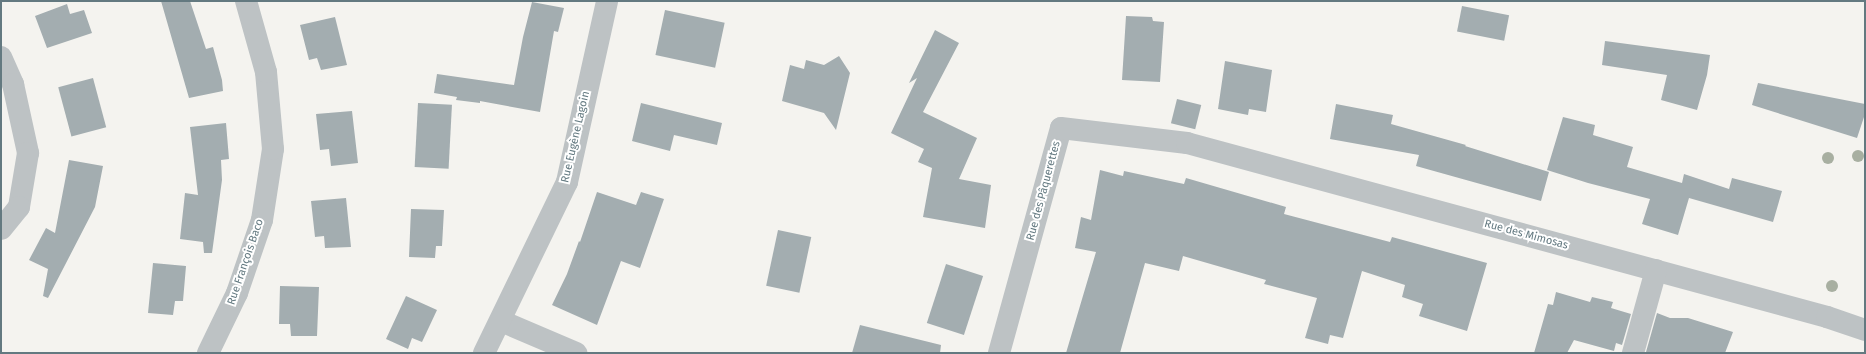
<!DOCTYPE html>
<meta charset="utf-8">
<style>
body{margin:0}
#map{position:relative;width:1866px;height:354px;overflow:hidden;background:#f4f3ef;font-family:"Fira Sans",sans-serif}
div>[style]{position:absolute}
.building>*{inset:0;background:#a3adb0;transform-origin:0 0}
.minor>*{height:22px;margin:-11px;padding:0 11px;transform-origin:11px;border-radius:11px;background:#bdc2c4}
.trees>*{width:12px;height:12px;margin:-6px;border-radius:50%;background:#a8afa1}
span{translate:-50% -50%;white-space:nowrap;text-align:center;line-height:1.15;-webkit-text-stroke:4px #fff;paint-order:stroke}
.street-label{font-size:11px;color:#637980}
.frame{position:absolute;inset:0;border:2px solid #637980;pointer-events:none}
</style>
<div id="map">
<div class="building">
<div style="clip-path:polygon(161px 1px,190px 1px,206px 49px,213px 47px,222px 80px,223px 91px,189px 98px)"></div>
<div style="clip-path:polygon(532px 2px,564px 8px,558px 32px,554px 31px,540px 112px,480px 101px,480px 103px,456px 100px,457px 97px,434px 93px,437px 74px,514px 85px,523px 37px)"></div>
<div style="clip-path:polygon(67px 4px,70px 14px,84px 10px,92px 33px,47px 48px,35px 16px)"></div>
<div style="left:1462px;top:6px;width:48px;height:26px;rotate:11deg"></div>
<div style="left:665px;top:10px;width:61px;height:46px;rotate:12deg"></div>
<div style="clip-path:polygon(1126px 16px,1152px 17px,1153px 21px,1164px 22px,1160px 82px,1122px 80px)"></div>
<div style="clip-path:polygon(335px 17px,347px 65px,321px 70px,317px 58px,309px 60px,300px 25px)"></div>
<div style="clip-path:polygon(935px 30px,959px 43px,923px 112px,977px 138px,959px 179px,991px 185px,985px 228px,923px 217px,932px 168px,918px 162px,924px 149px,891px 133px,917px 78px,909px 83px)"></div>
<div style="clip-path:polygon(1605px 41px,1710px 55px,1707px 75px,1697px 110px,1661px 100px,1667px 75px,1602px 65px)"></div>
<div style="clip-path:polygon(839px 56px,850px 73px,836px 130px,824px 113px,782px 101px,790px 65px,804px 69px,806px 60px,824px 65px)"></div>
<div style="clip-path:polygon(1225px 61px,1272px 70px,1266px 112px,1249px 109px,1248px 115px,1218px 109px)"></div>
<div style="left:93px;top:78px;width:51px;height:36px;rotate:75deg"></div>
<div style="clip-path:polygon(1758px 83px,1865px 104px,1865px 114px,1857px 138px,1752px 105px)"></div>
<div style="left:1177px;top:99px;width:25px;height:25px;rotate:14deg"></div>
<div style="left:418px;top:103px;width:34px;height:64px;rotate:3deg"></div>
<div style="clip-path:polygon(641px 103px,722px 123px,717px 145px,674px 135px,670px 151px,632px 141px)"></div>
<div style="clip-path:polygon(1336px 104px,1393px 115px,1391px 124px,1466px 145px,1465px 146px,1549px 172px,1541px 201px,1416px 166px,1419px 155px,1330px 139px)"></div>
<div style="clip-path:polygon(352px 111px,358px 163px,331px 166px,329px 149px,320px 150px,316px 114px)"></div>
<div style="clip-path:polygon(1563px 117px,1595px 125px,1593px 135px,1633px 147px,1627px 167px,1682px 183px,1684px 174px,1729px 189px,1732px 178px,1782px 191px,1773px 222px,1689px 198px,1678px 235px,1642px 224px,1650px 199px,1588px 183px,1547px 170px)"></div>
<div style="clip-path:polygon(226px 123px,229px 159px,221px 160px,222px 180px,212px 253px,204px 253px,203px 242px,180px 239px,185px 193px,198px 195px,190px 127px)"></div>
<div style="clip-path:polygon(69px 160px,103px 166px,95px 207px,48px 298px,43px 296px,48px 269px,29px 260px,46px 228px,55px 233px)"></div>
<div style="clip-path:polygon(1100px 170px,1123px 176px,1124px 171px,1184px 184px,1186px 178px,1286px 207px,1284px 214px,1390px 242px,1392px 237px,1487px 263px,1467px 331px,1419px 316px,1423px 304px,1402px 297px,1405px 285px,1362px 271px,1343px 338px,1330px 335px,1328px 344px,1305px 338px,1317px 298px,1264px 284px,1266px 280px,1183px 256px,1179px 271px,1145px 263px,1120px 353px,1066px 353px,1096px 252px,1075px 248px,1081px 217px,1091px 220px)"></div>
<div style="clip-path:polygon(597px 192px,636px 205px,641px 192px,664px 199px,640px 268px,621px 261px,597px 325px,552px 305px,567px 274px,579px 241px,580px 242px)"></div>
<div style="clip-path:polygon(346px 198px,351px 247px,325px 248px,324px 236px,315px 237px,311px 201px)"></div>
<div style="clip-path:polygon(411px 209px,444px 210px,442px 246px,436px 246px,435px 258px,409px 257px)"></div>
<div style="left:778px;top:230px;width:34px;height:57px;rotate:12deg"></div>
<div style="clip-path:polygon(153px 263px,186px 266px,183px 301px,175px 301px,173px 315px,148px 313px)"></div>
<div style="left:946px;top:264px;width:39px;height:62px;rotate:18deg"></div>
<div style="clip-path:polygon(280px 286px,319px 287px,317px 336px,291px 336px,290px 324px,279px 324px)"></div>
<div style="clip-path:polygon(1556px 292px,1590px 302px,1592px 297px,1613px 302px,1611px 308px,1631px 314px,1622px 345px,1616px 343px,1614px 351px,1574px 340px,1567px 353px,1534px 353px,1548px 304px,1553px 305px)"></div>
<div style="clip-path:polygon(406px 296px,437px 310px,422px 342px,412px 338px,408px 349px,386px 339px)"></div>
<div style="clip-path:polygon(1657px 313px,1670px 318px,1688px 318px,1733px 332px,1725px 353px,1646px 352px)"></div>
<div style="clip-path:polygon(860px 325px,941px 345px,940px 353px,852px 353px)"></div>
</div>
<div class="minor">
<div style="left:1px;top:57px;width:30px;rotate:66deg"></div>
<div style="left:13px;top:84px;width:71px;rotate:77.7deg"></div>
<div style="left:28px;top:153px;width:55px;rotate:99.5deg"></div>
<div style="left:19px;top:207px;width:28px;rotate:129deg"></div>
<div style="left:501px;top:321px;width:82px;rotate:23.1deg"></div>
<div style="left:208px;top:353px;width:67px;rotate:-64.2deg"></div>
<div style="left:237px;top:293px;width:77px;rotate:-71.1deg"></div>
<div style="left:262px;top:220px;width:72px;rotate:-81.2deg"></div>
<div style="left:273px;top:149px;width:77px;rotate:-95.2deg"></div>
<div style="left:266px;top:72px;width:74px;rotate:-105.7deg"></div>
<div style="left:484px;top:353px;width:190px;rotate:-64.1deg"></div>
<div style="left:567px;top:182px;width:185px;rotate:-77.5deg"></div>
<div style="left:999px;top:353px;width:233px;rotate:-74.6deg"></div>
<div style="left:1061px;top:128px;width:127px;rotate:6.8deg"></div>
<div style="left:1187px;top:143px;width:663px;rotate:15.21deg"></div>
<div style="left:1827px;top:317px;width:40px;rotate:18.9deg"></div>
<div style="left:1633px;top:353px;width:86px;rotate:-74.5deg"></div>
</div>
<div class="trees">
<div style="left:1858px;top:156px"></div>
<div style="left:1828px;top:158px"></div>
<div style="left:1832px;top:286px"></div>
</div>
<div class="street-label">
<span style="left:576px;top:137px;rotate:-77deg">Rue Eugène Lagoin</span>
<span style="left:1044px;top:191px;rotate:-75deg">Rue des Pâquerettes</span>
<span style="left:1526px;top:235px;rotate:15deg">Rue des Mimosas</span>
<span style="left:246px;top:262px;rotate:-71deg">Rue François Baco</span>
</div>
<div class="frame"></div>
</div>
